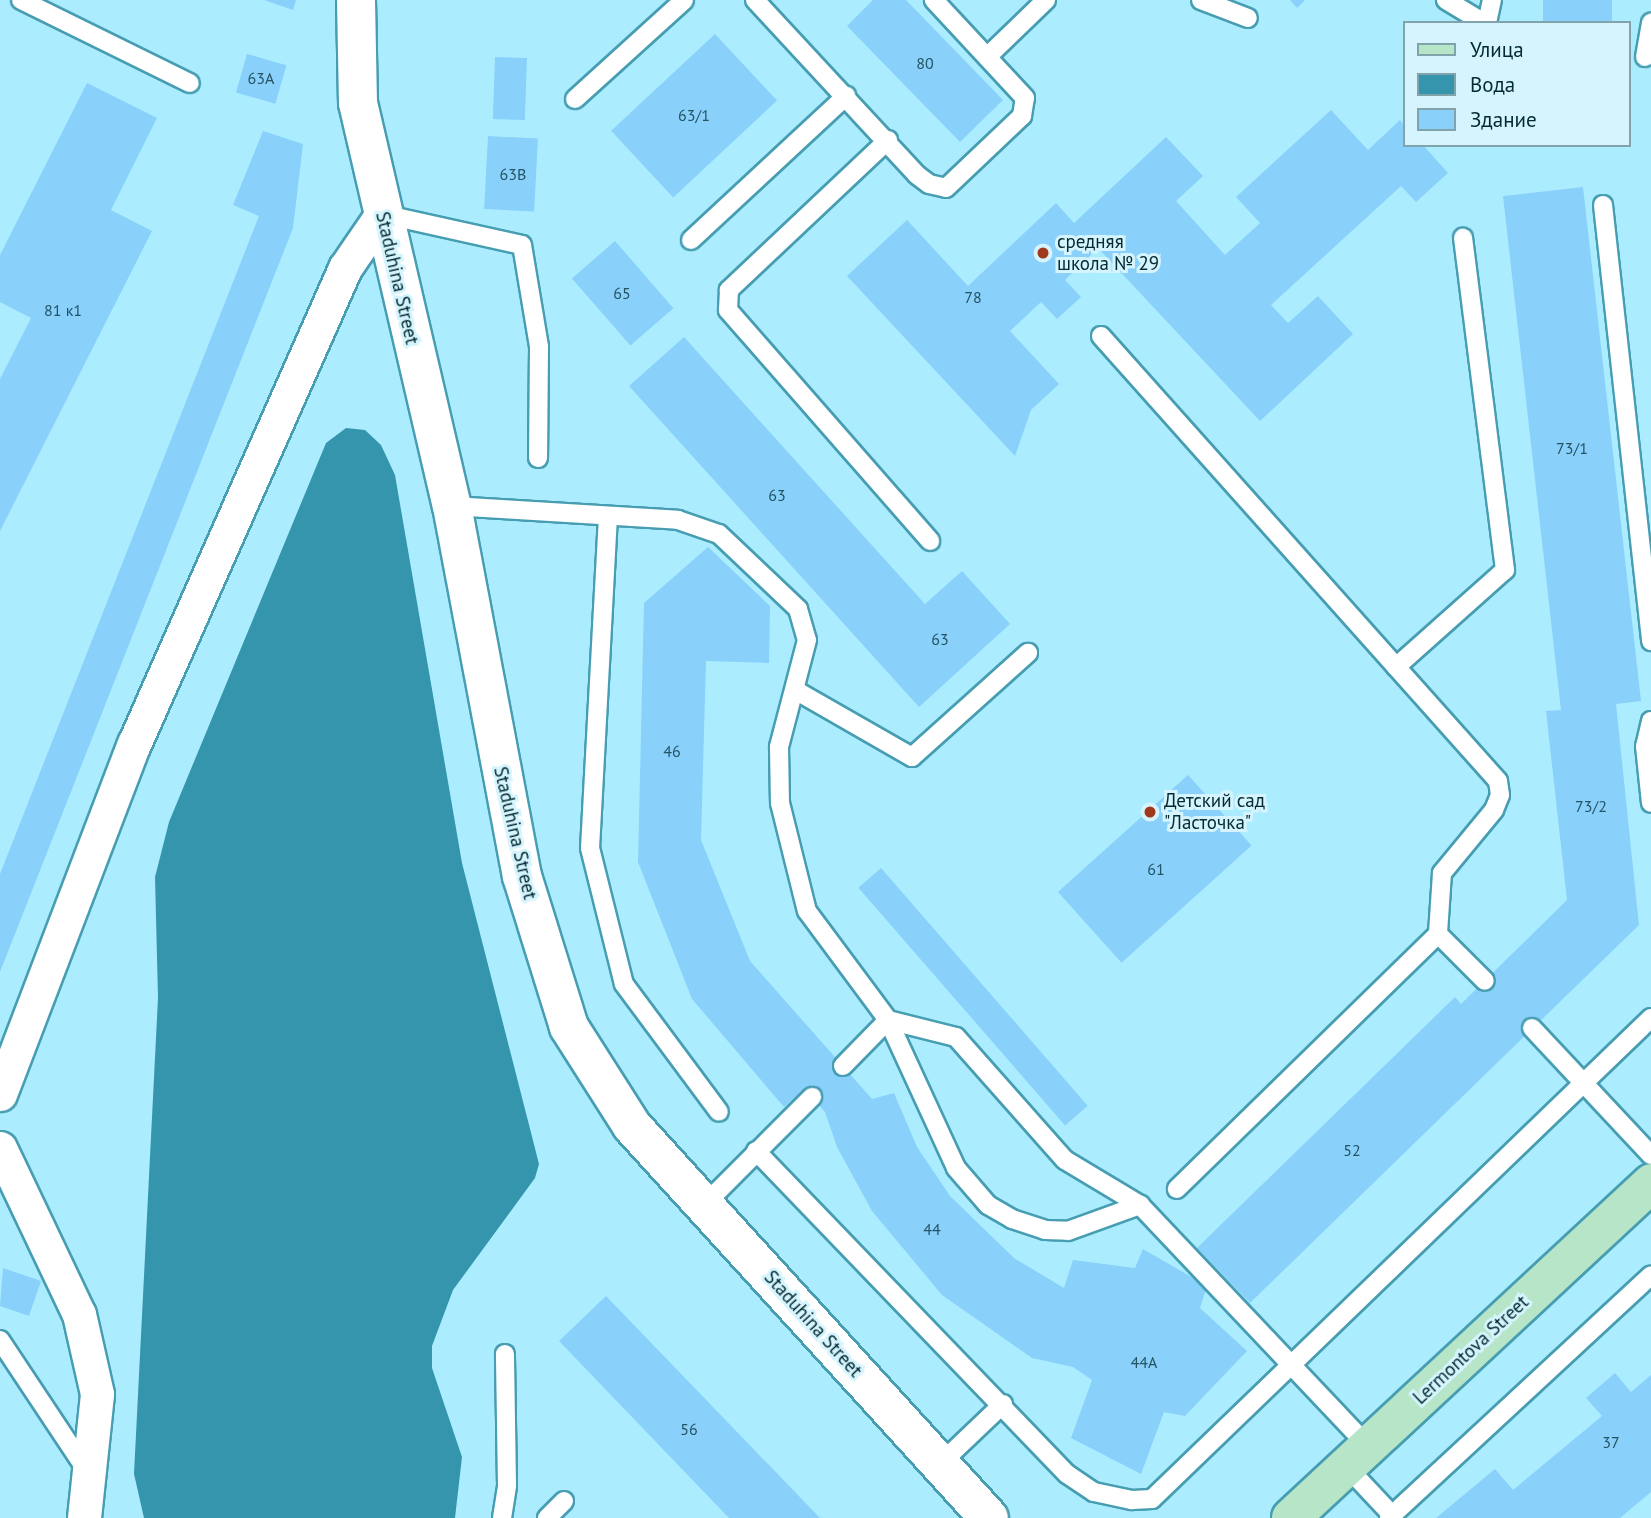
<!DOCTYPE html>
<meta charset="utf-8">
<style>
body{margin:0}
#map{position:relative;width:1651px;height:1518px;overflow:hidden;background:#abedff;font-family:"PT Sans",sans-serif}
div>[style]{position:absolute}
.water>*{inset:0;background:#3495ac}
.building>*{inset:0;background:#89d0fb;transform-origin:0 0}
.roads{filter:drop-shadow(2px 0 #479db2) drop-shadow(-2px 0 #479db2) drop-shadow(0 2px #479db2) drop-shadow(0 -2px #479db2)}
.service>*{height:18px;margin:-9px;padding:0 9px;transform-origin:9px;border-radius:9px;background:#fff}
.minor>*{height:33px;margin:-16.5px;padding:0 16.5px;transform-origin:16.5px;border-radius:16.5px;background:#fff}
.tertiary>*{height:38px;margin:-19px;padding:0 19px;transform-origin:19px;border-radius:19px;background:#fff}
.primary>*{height:38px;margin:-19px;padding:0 19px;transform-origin:19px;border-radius:19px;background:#b6e5c8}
.dots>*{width:19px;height:19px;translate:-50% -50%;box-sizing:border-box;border:4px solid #d5f4fd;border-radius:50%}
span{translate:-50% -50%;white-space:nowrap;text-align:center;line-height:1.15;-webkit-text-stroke:6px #d5f4fd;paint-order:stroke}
.number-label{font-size:16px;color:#245464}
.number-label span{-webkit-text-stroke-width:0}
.poi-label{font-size:19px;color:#032a32}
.left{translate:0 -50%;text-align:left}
.street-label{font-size:19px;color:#032a32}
.legend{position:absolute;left:1403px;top:21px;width:228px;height:126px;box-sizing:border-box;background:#d5f4fd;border:2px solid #81a3ac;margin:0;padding:9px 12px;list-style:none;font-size:21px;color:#032a32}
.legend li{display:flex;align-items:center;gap:14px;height:35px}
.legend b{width:35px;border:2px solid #81a3ac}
</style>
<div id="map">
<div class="water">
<div style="clip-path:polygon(346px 428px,365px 430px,381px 445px,395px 475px,462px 863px,539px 1164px,535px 1178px,453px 1290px,432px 1346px,432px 1368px,462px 1457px,455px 1518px,144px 1518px,134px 1474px,158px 998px,155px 877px,169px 822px,326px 443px)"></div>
</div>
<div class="building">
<div style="clip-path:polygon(264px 0,296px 0,293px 10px)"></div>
<div style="clip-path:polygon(873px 0,906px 0,1003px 100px,960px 142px,847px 26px)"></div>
<div style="clip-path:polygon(1290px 0,1305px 0,1297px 8px)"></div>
<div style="left:1543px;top:0;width:69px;height:24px"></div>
<div style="left:715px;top:34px;width:91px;height:142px;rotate:47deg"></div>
<div style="left:247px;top:54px;width:41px;height:40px;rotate:16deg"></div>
<div style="left:495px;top:57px;width:32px;height:62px;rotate:2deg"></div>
<div style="clip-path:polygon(87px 83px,157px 118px,111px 210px,152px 231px,0 531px,0 379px,31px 318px,0 302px,0 255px)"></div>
<div style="clip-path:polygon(1331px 110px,1368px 150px,1400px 120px,1404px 125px,1404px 145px,1423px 145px,1448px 173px,1416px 202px,1401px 186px,1271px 305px,1288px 323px,1318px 296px,1353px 334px,1260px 421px,1098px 248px,1065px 280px,1081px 297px,1057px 319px,1041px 302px,1010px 331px,1059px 384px,1031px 410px,1015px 456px,847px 276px,907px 220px,968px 286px,1056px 203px,1074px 223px,1166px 137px,1203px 176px,1176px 201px,1225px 255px,1260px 223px,1236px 197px)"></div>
<div style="clip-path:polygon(263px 131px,303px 144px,293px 228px,0 972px,0 874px,259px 216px,233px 205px)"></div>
<div style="left:488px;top:136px;width:50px;height:73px;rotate:3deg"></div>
<div style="clip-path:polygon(1583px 187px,1641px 701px,1616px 704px,1639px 925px,1250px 1303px,1197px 1248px,1455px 997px,1461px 1004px,1567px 900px,1546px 711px,1561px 710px,1503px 196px)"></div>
<div style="left:615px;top:241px;width:89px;height:57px;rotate:49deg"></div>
<div style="clip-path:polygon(684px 337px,925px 604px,962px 571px,1010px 624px,919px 707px,629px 386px)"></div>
<div style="clip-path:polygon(708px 547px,770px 606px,769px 663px,706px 661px,701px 840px,750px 961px,872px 1099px,894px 1093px,917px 1147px,950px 1196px,1014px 1258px,1064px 1288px,1073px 1260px,1135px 1268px,1143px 1249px,1207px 1286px,1200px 1308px,1247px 1351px,1185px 1416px,1164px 1412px,1141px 1474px,1071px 1438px,1092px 1380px,1073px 1367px,1032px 1358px,942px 1295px,872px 1211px,837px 1147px,825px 1112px,805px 1089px,784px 1107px,692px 999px,638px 862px,644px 603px)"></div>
<div style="left:1188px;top:775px;width:95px;height:175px;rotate:48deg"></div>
<div style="left:881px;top:868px;width:315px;height:30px;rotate:49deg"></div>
<div style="clip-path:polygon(3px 1268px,41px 1281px,29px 1316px,0 1306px)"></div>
<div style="clip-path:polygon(606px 1296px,820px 1518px,729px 1518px,559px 1341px)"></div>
<div style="clip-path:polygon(1615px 1373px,1631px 1392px,1651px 1375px,1651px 1492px,1620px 1518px,1436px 1518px,1495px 1469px,1513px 1490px,1602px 1416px,1586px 1398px)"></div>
</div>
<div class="roads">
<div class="service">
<div style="left:21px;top:0;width:188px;rotate:26.2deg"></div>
<div style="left:755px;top:0;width:238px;rotate:47.2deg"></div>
<div style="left:917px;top:175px;width:15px;rotate:37deg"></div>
<div style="left:929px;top:184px;width:17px;rotate:13deg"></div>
<div style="left:946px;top:188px;width:105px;rotate:-43.5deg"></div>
<div style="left:1022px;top:116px;width:18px;rotate:-81deg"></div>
<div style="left:1025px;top:98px;width:134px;rotate:-132.9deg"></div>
<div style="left:1201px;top:0;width:50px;rotate:21deg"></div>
<div style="left:1446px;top:0;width:44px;rotate:31.2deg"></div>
<div style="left:1487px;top:23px;width:24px;rotate:-78deg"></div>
<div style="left:987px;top:57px;width:82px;rotate:-44deg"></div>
<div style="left:1645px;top:57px;width:35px;rotate:-80deg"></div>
<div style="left:575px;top:99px;width:147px;rotate:-42.2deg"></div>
<div style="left:888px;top:140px;width:219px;rotate:136.7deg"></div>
<div style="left:729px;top:290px;width:20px;rotate:93deg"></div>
<div style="left:728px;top:310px;width:307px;rotate:48.8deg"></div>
<div style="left:1603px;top:205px;width:439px;rotate:83.7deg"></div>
<div style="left:382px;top:214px;width:143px;rotate:12.5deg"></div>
<div style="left:522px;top:245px;width:103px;rotate:80.5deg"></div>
<div style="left:539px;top:347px;width:111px;rotate:90.5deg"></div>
<div style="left:691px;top:240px;width:212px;rotate:-42.9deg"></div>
<div style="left:1101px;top:336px;width:596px;rotate:48.26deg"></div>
<div style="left:1498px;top:781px;width:14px;rotate:82deg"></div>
<div style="left:1500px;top:795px;width:16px;rotate:112deg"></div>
<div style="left:1494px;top:810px;width:82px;rotate:129.5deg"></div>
<div style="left:1442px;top:873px;width:61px;rotate:93.8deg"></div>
<div style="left:1438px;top:934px;width:365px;rotate:135.7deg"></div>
<div style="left:452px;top:506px;width:226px;rotate:3.5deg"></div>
<div style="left:678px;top:520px;width:43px;rotate:18.9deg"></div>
<div style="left:719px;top:534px;width:109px;rotate:43.5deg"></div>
<div style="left:798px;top:609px;width:32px;rotate:74deg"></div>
<div style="left:807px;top:640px;width:111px;rotate:104.7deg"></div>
<div style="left:779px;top:747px;width:56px;rotate:89deg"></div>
<div style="left:780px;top:803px;width:111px;rotate:76deg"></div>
<div style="left:807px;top:911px;width:136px;rotate:53.4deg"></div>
<div style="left:888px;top:1020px;width:70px;rotate:14deg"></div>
<div style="left:956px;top:1037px;width:164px;rotate:48.5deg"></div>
<div style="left:1065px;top:1160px;width:87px;rotate:31deg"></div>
<div style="left:1140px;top:1205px;width:332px;rotate:46.6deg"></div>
<div style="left:608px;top:516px;width:332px;rotate:93.1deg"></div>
<div style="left:590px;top:848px;width:140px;rotate:76deg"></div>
<div style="left:624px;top:984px;width:159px;rotate:53.4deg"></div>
<div style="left:1396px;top:667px;width:146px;rotate:-41.7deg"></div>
<div style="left:1505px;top:570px;width:335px;rotate:-97.2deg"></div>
<div style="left:795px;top:690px;width:135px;rotate:29.8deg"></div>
<div style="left:912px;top:757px;width:156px;rotate:-41.9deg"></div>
<div style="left:1651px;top:721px;width:26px;rotate:103deg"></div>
<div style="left:1645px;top:746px;width:57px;rotate:84deg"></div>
<div style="left:1438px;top:934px;width:66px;rotate:45deg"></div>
<div style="left:1532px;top:1028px;width:174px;rotate:46.9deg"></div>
<div style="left:843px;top:1066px;width:64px;rotate:-45.6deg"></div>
<div style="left:888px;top:1020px;width:163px;rotate:65.3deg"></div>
<div style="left:956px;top:1168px;width:49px;rotate:49.1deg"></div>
<div style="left:988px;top:1205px;width:28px;rotate:30deg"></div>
<div style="left:1012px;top:1219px;width:35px;rotate:18deg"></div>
<div style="left:1045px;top:1230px;width:23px;rotate:2deg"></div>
<div style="left:1068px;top:1231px;width:77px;rotate:-19.9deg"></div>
<div style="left:756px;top:1151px;width:448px;rotate:46.1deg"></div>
<div style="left:1067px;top:1474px;width:32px;rotate:34deg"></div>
<div style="left:1094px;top:1492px;width:39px;rotate:12deg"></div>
<div style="left:1132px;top:1500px;width:20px;rotate:-3deg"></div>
<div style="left:1152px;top:1499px;width:693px;rotate:-43.95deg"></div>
<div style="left:704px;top:1205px;width:153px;rotate:-45deg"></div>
<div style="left:0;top:1340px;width:157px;rotate:56.4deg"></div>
<div style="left:940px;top:1464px;width:87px;rotate:-43.6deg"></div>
<div style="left:1346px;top:1466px;width:67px;rotate:46.8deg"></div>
<div style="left:502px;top:1518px;width:33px;rotate:-81deg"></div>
<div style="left:507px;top:1485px;width:131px;rotate:-90.9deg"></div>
<div style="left:547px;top:1518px;width:24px;rotate:-45deg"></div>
<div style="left:1389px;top:1518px;width:357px;rotate:-42.8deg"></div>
</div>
<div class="minor">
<div style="left:0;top:1094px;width:375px;rotate:-69.1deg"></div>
<div style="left:134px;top:744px;width:521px;rotate:-66.09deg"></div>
<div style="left:345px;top:268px;width:65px;rotate:-55.6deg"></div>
<div style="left:0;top:1148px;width:184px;rotate:64.6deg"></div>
<div style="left:79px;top:1314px;width:82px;rotate:77.3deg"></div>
<div style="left:97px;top:1394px;width:125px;rotate:96deg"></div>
</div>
<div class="tertiary">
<div style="left:356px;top:0;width:103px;rotate:88.9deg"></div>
<div style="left:358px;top:103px;width:414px;rotate:76.9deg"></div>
<div style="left:452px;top:506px;width:377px;rotate:79.3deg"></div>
<div style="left:522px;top:876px;width:158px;rotate:72.7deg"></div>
<div style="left:569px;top:1027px;width:117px;rotate:57.5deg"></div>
<div style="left:632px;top:1126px;width:530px;rotate:47.68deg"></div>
</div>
<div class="primary">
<div style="left:1291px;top:1518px;width:492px;rotate:-42.9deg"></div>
</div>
</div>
<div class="dots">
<div style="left:1043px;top:253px;background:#a0381b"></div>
<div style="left:1150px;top:812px;background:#a0381b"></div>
</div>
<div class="number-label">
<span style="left:925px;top:63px">80</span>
<span style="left:261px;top:78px">63А</span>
<span style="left:694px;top:115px">63/1</span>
<span style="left:513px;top:174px">63В</span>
<span style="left:622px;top:293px">65</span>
<span style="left:973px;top:297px">78</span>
<span style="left:63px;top:310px">81 к1</span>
<span style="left:1572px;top:448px">73/1</span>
<span style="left:777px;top:495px">63</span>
<span style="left:940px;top:639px">63</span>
<span style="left:672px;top:751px">46</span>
<span style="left:1591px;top:806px">73/2</span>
<span style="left:1156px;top:869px">61</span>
<span style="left:1352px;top:1150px">52</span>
<span style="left:932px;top:1229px">44</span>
<span style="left:1144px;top:1362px">44А</span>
<span style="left:689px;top:1429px">56</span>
<span style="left:1611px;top:1442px">37</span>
</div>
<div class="poi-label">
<span class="left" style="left:1057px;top:253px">средняя<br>школа № 29</span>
<span class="left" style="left:1164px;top:812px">Детский сад<br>"Ласточка"</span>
</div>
<div class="street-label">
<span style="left:397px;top:278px;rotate:77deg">Staduhina Street</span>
<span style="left:515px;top:833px;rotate:77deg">Staduhina Street</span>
<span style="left:813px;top:1324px;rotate:48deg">Staduhina Street</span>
<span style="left:1471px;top:1350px;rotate:-43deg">Lermontova Street</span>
</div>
<ul class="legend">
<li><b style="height:9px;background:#b6e5c8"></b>Улица</li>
<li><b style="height:19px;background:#3495ac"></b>Вода</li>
<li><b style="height:19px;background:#89d0fb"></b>Здание</li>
</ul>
</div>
